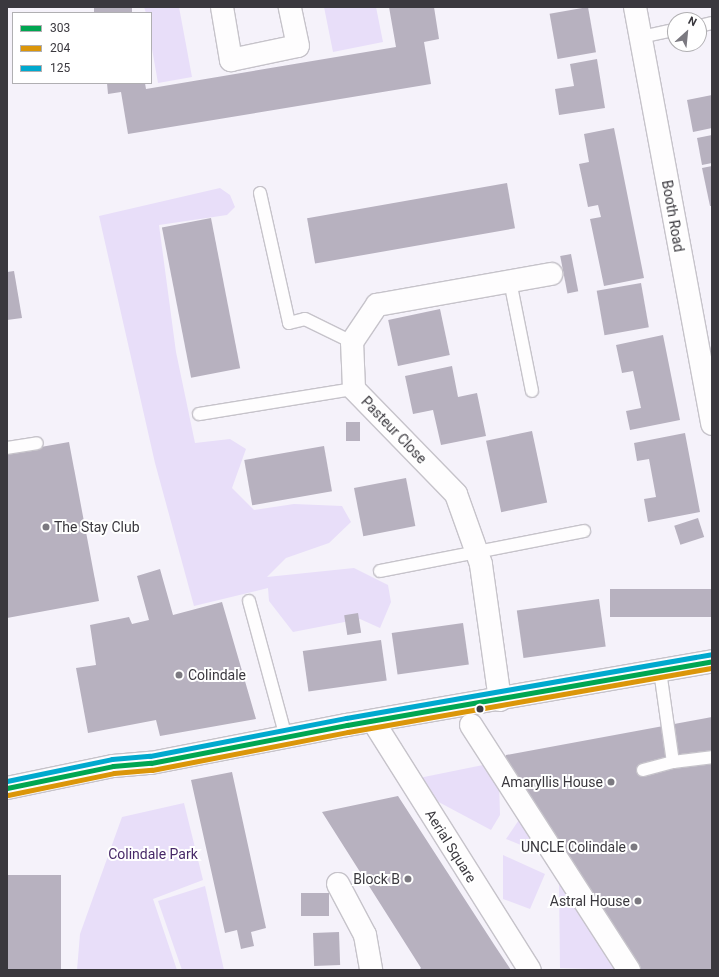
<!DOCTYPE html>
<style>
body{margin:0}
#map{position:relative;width:719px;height:977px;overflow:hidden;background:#f5f2fa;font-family:Roboto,sans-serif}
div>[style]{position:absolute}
.green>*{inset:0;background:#e8def9}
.building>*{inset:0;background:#b7b1bf;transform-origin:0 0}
.roads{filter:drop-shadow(1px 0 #c6c3ca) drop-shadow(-1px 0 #c6c3ca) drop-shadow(0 1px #c6c3ca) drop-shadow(0 -1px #c6c3ca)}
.lane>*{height:12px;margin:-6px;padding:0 6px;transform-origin:6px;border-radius:6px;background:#fefdfe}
.street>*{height:22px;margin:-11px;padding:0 11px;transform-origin:11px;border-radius:11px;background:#fefdfe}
.secondary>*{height:22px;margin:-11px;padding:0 11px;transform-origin:11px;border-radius:11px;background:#fefdfe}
.bus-1>*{height:5px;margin:-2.5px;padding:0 2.5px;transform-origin:2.5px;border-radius:2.5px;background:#00a651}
.bus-2>*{height:5px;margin:-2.5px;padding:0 2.5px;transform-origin:2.5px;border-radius:2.5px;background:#db9609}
.bus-3>*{height:5px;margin:-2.5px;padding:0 2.5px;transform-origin:2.5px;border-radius:2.5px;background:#00a9ce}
.dots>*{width:11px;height:11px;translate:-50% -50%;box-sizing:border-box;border:2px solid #fff;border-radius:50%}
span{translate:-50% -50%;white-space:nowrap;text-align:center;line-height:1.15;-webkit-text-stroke:4px #fff;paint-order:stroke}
.street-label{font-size:14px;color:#3a383e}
.poi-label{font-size:14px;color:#3a383e}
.left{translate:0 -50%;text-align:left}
.right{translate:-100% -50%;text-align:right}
.park-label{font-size:14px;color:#472968}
.frame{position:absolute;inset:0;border:8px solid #3a383e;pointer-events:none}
.legend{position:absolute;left:12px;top:12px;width:140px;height:72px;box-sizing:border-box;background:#fff;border:1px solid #b0afb2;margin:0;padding:5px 7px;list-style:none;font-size:12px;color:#3a383e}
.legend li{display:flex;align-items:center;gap:8px;height:20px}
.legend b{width:20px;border:1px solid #b0afb2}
.north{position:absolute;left:667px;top:12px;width:40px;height:40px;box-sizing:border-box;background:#fff;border:1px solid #b0afb2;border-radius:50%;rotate:27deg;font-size:11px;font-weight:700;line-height:16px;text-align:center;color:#3a383e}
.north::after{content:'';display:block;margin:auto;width:14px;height:18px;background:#7b7980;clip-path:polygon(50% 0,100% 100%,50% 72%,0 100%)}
</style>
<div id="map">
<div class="green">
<div style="clip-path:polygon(144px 7px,179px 7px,192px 77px,158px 83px,151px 43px,151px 13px,146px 13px)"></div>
<div style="clip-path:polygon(324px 7px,376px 7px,383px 42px,333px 52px)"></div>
<div style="clip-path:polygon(220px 188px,230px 195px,235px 207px,227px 215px,159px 225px,176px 352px,195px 443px,230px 439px,246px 449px,232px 488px,254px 510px,294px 504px,342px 506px,351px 522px,329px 543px,286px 558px,267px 577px,354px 568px,388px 585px,391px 602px,380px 628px,360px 619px,293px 632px,269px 601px,268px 588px,194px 606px,155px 463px,99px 216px)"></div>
<div style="clip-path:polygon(488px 764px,499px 782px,500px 815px,491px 830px,433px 799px,419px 778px)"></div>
<div style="clip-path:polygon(184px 803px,203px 880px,153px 899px,177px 970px,77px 970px,80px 934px,122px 817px)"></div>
<div style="clip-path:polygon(521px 817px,548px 856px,506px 839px)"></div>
<div style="clip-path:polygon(503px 855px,545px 874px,530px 909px,503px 899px)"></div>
<div style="clip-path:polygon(559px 883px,566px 885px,621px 970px,560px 968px)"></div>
<div style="clip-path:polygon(205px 886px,224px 970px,182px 970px,158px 901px)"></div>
</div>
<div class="building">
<div style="left:94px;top:7px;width:38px;height:6px"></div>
<div style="clip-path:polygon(389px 7px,434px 7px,439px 39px,424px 42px,431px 84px,128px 134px,121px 92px,108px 94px,107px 83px,145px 83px,146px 89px,396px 47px)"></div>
<div style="left:588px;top:7px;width:46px;height:39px;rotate:80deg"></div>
<div style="clip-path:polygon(597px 59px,605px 108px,559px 115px,555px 89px,574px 86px,570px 64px)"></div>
<div style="clip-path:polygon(712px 95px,712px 128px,693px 132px,687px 100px)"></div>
<div style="clip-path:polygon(614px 128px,644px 278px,604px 286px,590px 219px,601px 217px,598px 205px,588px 207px,579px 164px,589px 162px,584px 134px)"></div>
<div style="clip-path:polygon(712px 135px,712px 163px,702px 165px,697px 138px)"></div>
<div style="clip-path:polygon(712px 166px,712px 206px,710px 206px,702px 168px)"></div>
<div style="left:507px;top:183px;width:46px;height:203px;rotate:80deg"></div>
<div style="left:211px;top:218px;width:153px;height:50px;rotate:79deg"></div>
<div style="left:571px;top:254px;width:38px;height:11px;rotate:79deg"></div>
<div style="clip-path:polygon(14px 271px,22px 318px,7px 320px,7px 272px)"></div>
<div style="left:641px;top:283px;width:45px;height:45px;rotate:80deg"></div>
<div style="left:440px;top:309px;width:47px;height:53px;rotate:78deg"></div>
<div style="clip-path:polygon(663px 335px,680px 420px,630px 430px,626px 411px,641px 408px,633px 371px,622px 373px,616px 345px)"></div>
<div style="clip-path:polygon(452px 366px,458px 397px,477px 393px,486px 436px,441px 445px,433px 410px,413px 414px,405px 376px)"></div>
<div style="left:346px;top:422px;width:14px;height:19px"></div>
<div style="left:532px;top:431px;width:73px;height:47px;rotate:78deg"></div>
<div style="clip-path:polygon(685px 433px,700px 512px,648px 522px,644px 499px,656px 497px,649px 459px,637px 461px,634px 443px)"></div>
<div style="clip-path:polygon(69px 442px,99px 601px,7px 618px,7px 453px)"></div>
<div style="left:324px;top:446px;width:46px;height:81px;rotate:80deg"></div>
<div style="left:406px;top:478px;width:49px;height:53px;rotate:79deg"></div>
<div style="left:698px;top:518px;width:20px;height:25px;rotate:72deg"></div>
<div style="clip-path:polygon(160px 569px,173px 615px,222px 602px,256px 719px,160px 736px,156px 720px,88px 733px,76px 668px,96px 665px,90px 625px,129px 617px,132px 624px,149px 620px,137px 576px)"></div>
<div style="left:712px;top:589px;width:28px;height:102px;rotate:90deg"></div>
<div style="left:599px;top:599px;width:48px;height:83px;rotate:82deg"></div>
<div style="left:358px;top:613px;width:20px;height:14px;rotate:81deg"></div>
<div style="left:463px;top:623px;width:42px;height:72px;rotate:82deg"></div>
<div style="left:381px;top:640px;width:41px;height:79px;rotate:82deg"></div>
<div style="clip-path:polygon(712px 717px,712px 970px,635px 970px,502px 764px,506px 755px)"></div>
<div style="clip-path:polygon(232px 772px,266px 928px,251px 932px,254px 946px,241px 949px,237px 930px,225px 933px,191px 780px)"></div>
<div style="clip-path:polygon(398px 796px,495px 946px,511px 970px,419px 970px,421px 968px,322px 812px)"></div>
<div style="left:7px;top:875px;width:54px;height:95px"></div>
<div style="left:301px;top:893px;width:28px;height:23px"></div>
<div style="left:339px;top:932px;width:33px;height:26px;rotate:88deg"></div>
</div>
<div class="roads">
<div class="lane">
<div style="left:699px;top:26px;width:13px;rotate:-13deg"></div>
<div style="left:641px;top:37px;width:35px;rotate:-12deg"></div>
<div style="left:260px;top:193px;width:133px;rotate:77.4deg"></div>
<div style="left:289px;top:323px;width:16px;rotate:-14deg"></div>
<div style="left:305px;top:319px;width:52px;rotate:26.1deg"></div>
<div style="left:510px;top:281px;width:112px;rotate:78.7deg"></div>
<div style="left:199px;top:414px;width:157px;rotate:-9.2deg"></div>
<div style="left:7px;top:448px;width:30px;rotate:-9deg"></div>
<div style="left:380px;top:571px;width:208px;rotate:-11.1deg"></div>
<div style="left:249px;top:601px;width:141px;rotate:74.8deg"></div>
<div style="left:660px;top:671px;width:92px;rotate:81.9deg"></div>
<div style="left:643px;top:770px;width:31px;rotate:-15deg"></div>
<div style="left:673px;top:762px;width:39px;rotate:-7deg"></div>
</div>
<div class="street">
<div style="left:222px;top:7px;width:54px;rotate:80.4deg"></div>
<div style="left:231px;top:60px;width:68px;rotate:-11.8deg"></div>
<div style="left:298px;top:46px;width:40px;rotate:-102deg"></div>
<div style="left:500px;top:700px;width:137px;rotate:-98deg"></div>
<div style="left:481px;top:564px;width:74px;rotate:-109.7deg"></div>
<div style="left:456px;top:494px;width:146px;rotate:-134.2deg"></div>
<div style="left:354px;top:389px;width:47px;rotate:-92.4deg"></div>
<div style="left:352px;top:342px;width:45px;rotate:-56deg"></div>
<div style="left:377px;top:305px;width:177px;rotate:-10.1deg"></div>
<div style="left:373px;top:721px;width:294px;rotate:57.8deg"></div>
<div style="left:471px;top:725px;width:292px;rotate:57.2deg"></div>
<div style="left:338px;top:884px;width:58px;rotate:62.1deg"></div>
<div style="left:365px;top:935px;width:36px;rotate:80deg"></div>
</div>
<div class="secondary">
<div style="left:635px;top:7px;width:424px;rotate:79.5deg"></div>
<div style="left:7px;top:788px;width:108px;rotate:-11.7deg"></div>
<div style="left:113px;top:766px;width:38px;rotate:-5deg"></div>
<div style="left:151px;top:763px;width:200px;rotate:-11deg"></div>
<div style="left:347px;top:725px;width:371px;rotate:-9.9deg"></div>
</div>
</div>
<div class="bus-1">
<div style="left:7px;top:788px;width:108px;rotate:-11.7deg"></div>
<div style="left:113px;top:766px;width:38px;rotate:-5deg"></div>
<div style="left:151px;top:763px;width:200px;rotate:-11deg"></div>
<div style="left:347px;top:725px;width:371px;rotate:-9.9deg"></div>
</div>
<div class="bus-2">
<div style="left:8px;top:795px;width:108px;rotate:-11.7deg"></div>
<div style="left:114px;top:773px;width:38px;rotate:-5deg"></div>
<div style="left:152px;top:770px;width:200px;rotate:-11deg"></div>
<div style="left:348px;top:732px;width:370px;rotate:-10deg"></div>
</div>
<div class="bus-3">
<div style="left:7px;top:781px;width:107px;rotate:-11.8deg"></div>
<div style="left:112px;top:759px;width:38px;rotate:-5deg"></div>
<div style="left:150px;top:756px;width:200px;rotate:-11deg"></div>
<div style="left:346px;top:718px;width:371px;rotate:-9.9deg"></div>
</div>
<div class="dots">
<div style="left:46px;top:527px;background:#7b7980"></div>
<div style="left:179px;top:675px;background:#7b7980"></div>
<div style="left:480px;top:709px;background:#3a383e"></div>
<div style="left:611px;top:782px;background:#7b7980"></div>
<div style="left:634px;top:847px;background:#7b7980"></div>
<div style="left:408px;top:879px;background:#7b7980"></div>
<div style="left:638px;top:901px;background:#7b7980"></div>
</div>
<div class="street-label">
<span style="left:673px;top:216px;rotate:80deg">Booth Road</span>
<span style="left:394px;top:430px;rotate:46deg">Pasteur Close</span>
<span style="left:451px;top:846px;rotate:58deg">Aerial Square</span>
</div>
<div class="poi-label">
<span class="left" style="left:54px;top:527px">The Stay Club</span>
<span class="left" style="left:188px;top:675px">Colindale</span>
<span class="right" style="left:603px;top:782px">Amaryllis House</span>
<span class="right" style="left:626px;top:847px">UNCLE Colindale</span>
<span class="right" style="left:400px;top:879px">Block B</span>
<span class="right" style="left:630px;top:901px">Astral House</span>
</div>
<div class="park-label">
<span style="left:153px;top:854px">Colindale Park</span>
</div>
<div class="frame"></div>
<ul class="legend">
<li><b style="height:5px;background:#00a651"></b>303</li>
<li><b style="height:5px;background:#db9609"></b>204</li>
<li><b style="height:5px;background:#00a9ce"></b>125</li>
</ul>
<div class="north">N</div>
</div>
